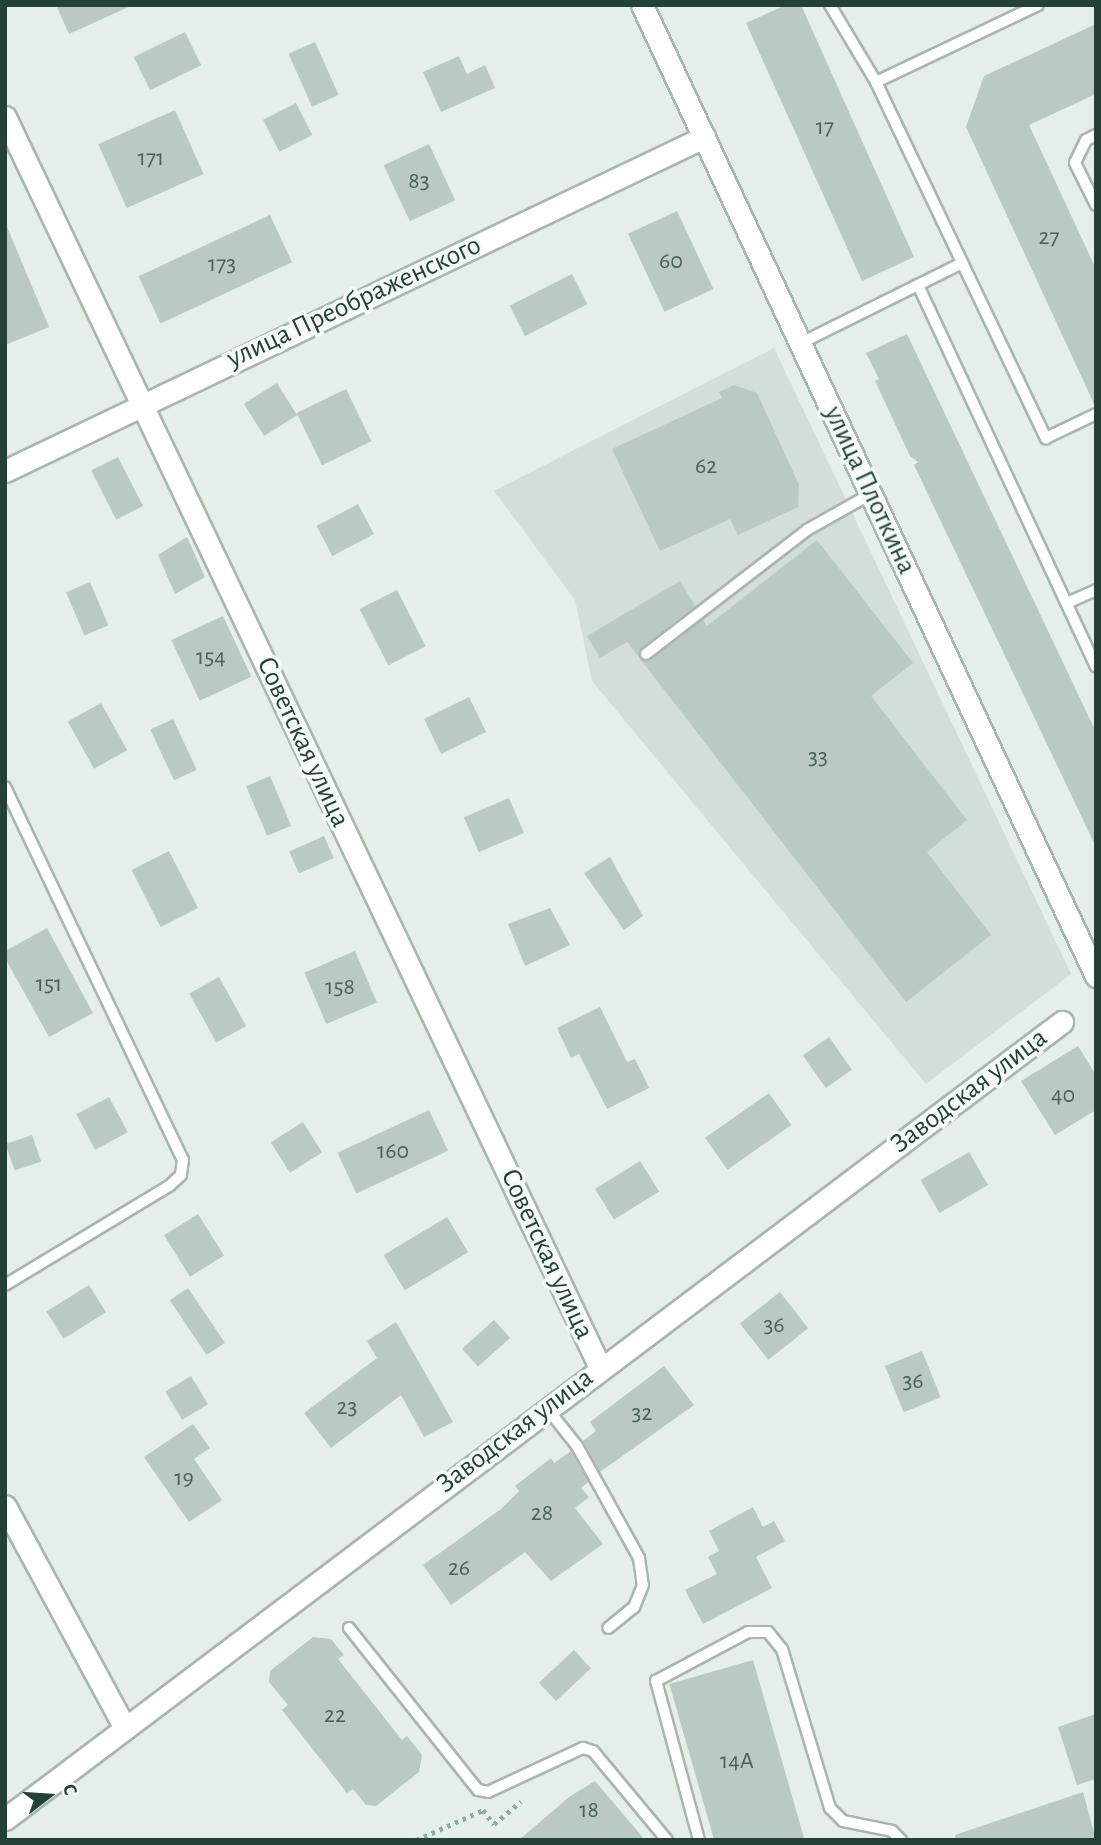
<!DOCTYPE html>
<meta charset="utf-8">
<style>
body{margin:0}
#map{position:relative;width:1101px;height:1845px;overflow:hidden;background:#e5eee8;font-family:"Alegreya Sans",sans-serif}
div>[style]{position:absolute}
.built>*{inset:0;background:#d3ded7}
.building>*{inset:0;background:#bac9c1;transform-origin:0 0}
.path>*{height:4.5px;margin-top:-2.25px;transform-origin:0;background:repeating-linear-gradient(90deg,#84b29c 0 3.5px,transparent 0 8.5px)}
.roads{filter:drop-shadow(2px 0 #a7b7ae) drop-shadow(-2px 0 #a7b7ae) drop-shadow(0 2px #a7b7ae) drop-shadow(0 -2px #a7b7ae)}
.lane>*{height:10px;margin:-5px;padding:0 5px;transform-origin:5px;border-radius:5px;background:#fff}
.street>*{height:21px;margin:-10.5px;padding:0 10.5px;transform-origin:10.5px;border-radius:10.5px;background:#fff}
.secondary>*{height:21px;margin:-10.5px;padding:0 10.5px;transform-origin:10.5px;border-radius:10.5px;background:#fff}
span{translate:-50% -50%;white-space:nowrap;text-align:center;line-height:1.15;-webkit-text-stroke:7px #f5faf7;paint-order:stroke}
.number-label{font-size:24px;color:#496357}
.number-label span{-webkit-text-stroke-width:0}
.street-label{font-size:28px;color:#234134}
.frame{position:absolute;inset:0;border:7px solid #234134;pointer-events:none}
.north{position:absolute;left:14px;top:1761px;width:70px;height:70px;-webkit-text-stroke:5px #f5faf7;paint-order:stroke;rotate:73deg;font-size:19px;font-weight:700;line-height:28px;text-align:center;color:#234134}
.north::after{content:'';display:block;margin:auto;width:24px;height:32px;background:#234134;clip-path:polygon(50% 0,100% 100%,50% 72%,0 100%)}
</style>
<div id="map">
<div class="built">
<div style="clip-path:polygon(774px 348px,1071px 974px,926px 1084px,592px 681px,575px 600px,494px 491px)"></div>
</div>
<div class="building">
<div style="clip-path:polygon(56px 5px,133px 5px,69px 34px)"></div>
<div style="clip-path:polygon(786px 5px,801px 5px,914px 257px,862px 281px,746px 23px)"></div>
<div style="clip-path:polygon(1096px 24px,1096px 94px,1029px 125px,1096px 269px,1095px 406px,966px 127px,984px 76px)"></div>
<div style="left:185px;top:32px;width:37px;height:57px;rotate:64deg"></div>
<div style="left:315px;top:42px;width:58px;height:29px;rotate:66deg"></div>
<div style="clip-path:polygon(459px 56px,467px 74px,485px 65px,495px 88px,441px 112px,423px 72px)"></div>
<div style="left:296px;top:103px;width:36px;height:37px;rotate:63deg"></div>
<div style="left:175px;top:110px;width:70px;height:84px;rotate:66deg"></div>
<div style="left:429px;top:144px;width:62px;height:50px;rotate:65deg"></div>
<div style="left:677px;top:211px;width:86px;height:54px;rotate:65deg"></div>
<div style="left:270px;top:215px;width:52px;height:145px;rotate:65deg"></div>
<div style="clip-path:polygon(5px 222px,49px 327px,5px 345px)"></div>
<div style="left:572px;top:274px;width:34px;height:70px;rotate:63deg"></div>
<div style="clip-path:polygon(907px 334px,1096px 732px,1096px 847px,914px 465px,918px 462px,910px 456px,875px 381px,879px 379px,866px 353px)"></div>
<div style="left:277px;top:383px;width:38px;height:39px;rotate:58deg"></div>
<div style="clip-path:polygon(734px 385px,757px 393px,799px 485px,798px 507px,738px 535px,730px 519px,660px 551px,612px 449px,722px 398px,719px 392px)"></div>
<div style="left:346px;top:389px;width:58px;height:55px;rotate:64deg"></div>
<div style="left:118px;top:457px;width:55px;height:30px;rotate:63deg"></div>
<div style="left:358px;top:504px;width:34px;height:47px;rotate:62deg"></div>
<div style="clip-path:polygon(187px 537px,205px 577px,175px 594px,158px 555px)"></div>
<div style="clip-path:polygon(817px 540px,913px 663px,871px 696px,967px 820px,927px 852px,991px 935px,906px 1002px,641px 660px,651px 660px,703px 620px,707px 626px)"></div>
<div style="clip-path:polygon(680px 581px,695px 606px,641px 648px,639px 657px,627px 642px,600px 658px,587px 636px)"></div>
<div style="left:90px;top:582px;width:47px;height:26px;rotate:67deg"></div>
<div style="left:397px;top:590px;width:63px;height:42px;rotate:63deg"></div>
<div style="left:223px;top:616px;width:67px;height:57px;rotate:65deg"></div>
<div style="left:469px;top:697px;width:39px;height:50px;rotate:64deg"></div>
<div style="left:101px;top:703px;width:54px;height:38px;rotate:61deg"></div>
<div style="left:173px;top:719px;width:56px;height:25px;rotate:65deg"></div>
<div style="left:270px;top:776px;width:54px;height:26px;rotate:67deg"></div>
<div style="left:509px;top:798px;width:38px;height:49px;rotate:67deg"></div>
<div style="left:324px;top:836px;width:24px;height:38px;rotate:66deg"></div>
<div style="left:169px;top:851px;width:64px;height:42px;rotate:63deg"></div>
<div style="clip-path:polygon(610px 857px,643px 916px,624px 930px,584px 873px)"></div>
<div style="clip-path:polygon(550px 908px,570px 945px,525px 966px,508px 924px)"></div>
<div style="clip-path:polygon(47px 928px,93px 1013px,49px 1037px,5px 958px,5px 951px)"></div>
<div style="left:355px;top:951px;width:56px;height:55px;rotate:67deg"></div>
<div style="left:219px;top:977px;width:56px;height:34px;rotate:61deg"></div>
<div style="clip-path:polygon(600px 1007px,627px 1062px,635px 1059px,649px 1088px,607px 1109px,579px 1054px,571px 1058px,557px 1028px)"></div>
<div style="left:829px;top:1037px;width:40px;height:32px;rotate:55deg"></div>
<div style="clip-path:polygon(1078px 1046px,1096px 1075px,1096px 1110px,1055px 1135px,1021px 1081px)"></div>
<div style="left:769px;top:1093px;width:39px;height:78px;rotate:55deg"></div>
<div style="left:109px;top:1097px;width:40px;height:37px;rotate:62deg"></div>
<div style="left:429px;top:1110px;width:45px;height:101px;rotate:65deg"></div>
<div style="left:303px;top:1122px;width:36px;height:38px;rotate:58deg"></div>
<div style="left:32px;top:1135px;width:28px;height:28px;rotate:71deg"></div>
<div style="left:969px;top:1152px;width:38px;height:56px;rotate:60deg"></div>
<div style="left:640px;top:1161px;width:36px;height:53px;rotate:58deg"></div>
<div style="left:198px;top:1214px;width:49px;height:40px;rotate:58deg"></div>
<div style="left:447px;top:1217px;width:41px;height:74px;rotate:59deg"></div>
<div style="left:89px;top:1285px;width:32px;height:50px;rotate:58deg"></div>
<div style="left:188px;top:1288px;width:66px;height:22px;rotate:56deg"></div>
<div style="left:780px;top:1292px;width:46px;height:51px;rotate:52deg"></div>
<div style="left:494px;top:1320px;width:24px;height:43px;rotate:48deg"></div>
<div style="clip-path:polygon(396px 1322px,453px 1422px,424px 1437px,401px 1395px,331px 1448px,304px 1413px,377px 1358px,367px 1341px)"></div>
<div style="left:922px;top:1351px;width:50px;height:40px;rotate:68deg"></div>
<div style="clip-path:polygon(664px 1366px,694px 1405px,600px 1472px,583px 1441px,596px 1431px,590px 1422px)"></div>
<div style="left:191px;top:1376px;width:33px;height:30px;rotate:59deg"></div>
<div style="clip-path:polygon(193px 1424px,210px 1448px,194px 1459px,222px 1500px,189px 1522px,144px 1457px)"></div>
<div style="clip-path:polygon(571px 1451px,588px 1482px,581px 1488px,589px 1497px,575px 1508px,603px 1544px,551px 1581px,525px 1552px,451px 1605px,423px 1565px,501px 1509px,519px 1491px,515px 1486px,551px 1458px,554px 1463px)"></div>
<div style="clip-path:polygon(753px 1507px,763px 1527px,774px 1521px,785px 1541px,756px 1557px,772px 1588px,703px 1624px,685px 1590px,717px 1574px,708px 1557px,719px 1551px,709px 1531px)"></div>
<div style="clip-path:polygon(313px 1637px,331px 1639px,344px 1655px,338px 1659px,402px 1740px,407px 1736px,422px 1755px,419px 1772px,376px 1806px,366px 1805px,353px 1789px,347px 1793px,282px 1710px,288px 1705px,269px 1682px,270px 1671px)"></div>
<div style="left:574px;top:1650px;width:25px;height:48px;rotate:47deg"></div>
<div style="left:753px;top:1660px;width:187px;height:87px;rotate:74deg"></div>
<div style="clip-path:polygon(1096px 1714px,1096px 1779px,1077px 1785px,1058px 1727px)"></div>
<div style="clip-path:polygon(595px 1781px,645px 1840px,519px 1840px,569px 1797px)"></div>
<div style="clip-path:polygon(1083px 1792px,1096px 1840px,956px 1840px,955px 1835px)"></div>
</div>
<div class="path">
<div style="left:416px;top:1840px;width:73px;rotate:-24.1deg"></div>
<div style="left:483px;top:1810px;width:18px;rotate:52deg"></div>
<div style="left:494px;top:1824px;width:35px;rotate:-40deg"></div>
</div>
<div class="roads">
<div class="lane">
<div style="left:830px;top:5px;width:90px;rotate:59.1deg"></div>
<div style="left:876px;top:82px;width:395px;rotate:64.5deg"></div>
<div style="left:1046px;top:438px;width:55px;rotate:-25.6deg"></div>
<div style="left:876px;top:82px;width:179px;rotate:-25.4deg"></div>
<div style="left:1096px;top:135px;width:11px;rotate:153deg"></div>
<div style="left:1086px;top:140px;width:25px;rotate:116deg"></div>
<div style="left:1075px;top:163px;width:47px;rotate:63.4deg"></div>
<div style="left:918px;top:285px;width:421px;rotate:65deg"></div>
<div style="left:801px;top:343px;width:180px;rotate:-26.4deg"></div>
<div style="left:1067px;top:603px;width:32px;rotate:-24deg"></div>
<div style="left:646px;top:654px;width:203px;rotate:-37.6deg"></div>
<div style="left:807px;top:530px;width:73px;rotate:-29.4deg"></div>
<div style="left:5px;top:787px;width:413px;rotate:64.5deg"></div>
<div style="left:183px;top:1160px;width:15px;rotate:98deg"></div>
<div style="left:181px;top:1175px;width:16px;rotate:137deg"></div>
<div style="left:169px;top:1186px;width:192px;rotate:148.9deg"></div>
<div style="left:546px;top:1407px;width:50px;rotate:51.5deg"></div>
<div style="left:577px;top:1446px;width:128px;rotate:61deg"></div>
<div style="left:639px;top:1558px;width:27px;rotate:82deg"></div>
<div style="left:643px;top:1585px;width:24px;rotate:112deg"></div>
<div style="left:634px;top:1607px;width:33px;rotate:141deg"></div>
<div style="left:349px;top:1628px;width:207px;rotate:51.5deg"></div>
<div style="left:478px;top:1790px;width:10px;rotate:11deg"></div>
<div style="left:488px;top:1792px;width:105px;rotate:-24.9deg"></div>
<div style="left:583px;top:1748px;width:10px;rotate:17deg"></div>
<div style="left:593px;top:1751px;width:116px;rotate:50.3deg"></div>
<div style="left:699px;top:1840px;width:165px;rotate:-105.1deg"></div>
<div style="left:656px;top:1681px;width:104px;rotate:-28deg"></div>
<div style="left:748px;top:1632px;width:20px"></div>
<div style="left:768px;top:1632px;width:22px;rotate:51deg"></div>
<div style="left:782px;top:1649px;width:166px;rotate:73.2deg"></div>
<div style="left:830px;top:1808px;width:18px;rotate:45deg"></div>
<div style="left:843px;top:1821px;width:50px;rotate:11.5deg"></div>
<div style="left:892px;top:1831px;width:13px;rotate:45deg"></div>
</div>
<div class="street">
<div style="left:5px;top:117px;width:1384px;rotate:64.55deg"></div>
<div style="left:5px;top:471px;width:775px;rotate:-25.54deg"></div>
<div style="left:5px;top:1506px;width:252px;rotate:61.6deg"></div>
<div style="left:5px;top:1819px;width:1324px;rotate:-37.02deg"></div>
</div>
<div class="secondary">
<div style="left:642px;top:5px;width:1072px;rotate:64.94deg"></div>
</div>
</div>
<div class="number-label">
<span style="left:825px;top:128px">17</span>
<span style="left:151px;top:159px">171</span>
<span style="left:419px;top:182px">83</span>
<span style="left:1049px;top:238px">27</span>
<span style="left:671px;top:262px">60</span>
<span style="left:222px;top:265px">173</span>
<span style="left:706px;top:467px">62</span>
<span style="left:211px;top:658px">154</span>
<span style="left:818px;top:758px">33</span>
<span style="left:49px;top:985px">151</span>
<span style="left:340px;top:988px">158</span>
<span style="left:1063px;top:1096px">40</span>
<span style="left:393px;top:1152px">160</span>
<span style="left:774px;top:1326px">36</span>
<span style="left:913px;top:1382px">36</span>
<span style="left:347px;top:1408px">23</span>
<span style="left:642px;top:1414px">32</span>
<span style="left:184px;top:1479px">19</span>
<span style="left:542px;top:1514px">28</span>
<span style="left:459px;top:1569px">26</span>
<span style="left:335px;top:1716px">22</span>
<span style="left:737px;top:1762px">14А</span>
<span style="left:589px;top:1811px">18</span>
</div>
<div class="street-label">
<span style="left:354px;top:302px;rotate:-25deg">улица Преображенского</span>
<span style="left:870px;top:490px;rotate:65deg">улица Плоткина</span>
<span style="left:303px;top:742px;rotate:65deg">Советская улица</span>
<span style="left:969px;top:1091px;rotate:-37deg">Заводская улица</span>
<span style="left:547px;top:1254px;rotate:65deg">Советская улица</span>
<span style="left:515px;top:1431px;rotate:-37deg">Заводская улица</span>
</div>
<div class="frame"></div>
<div class="north">С</div>
</div>
